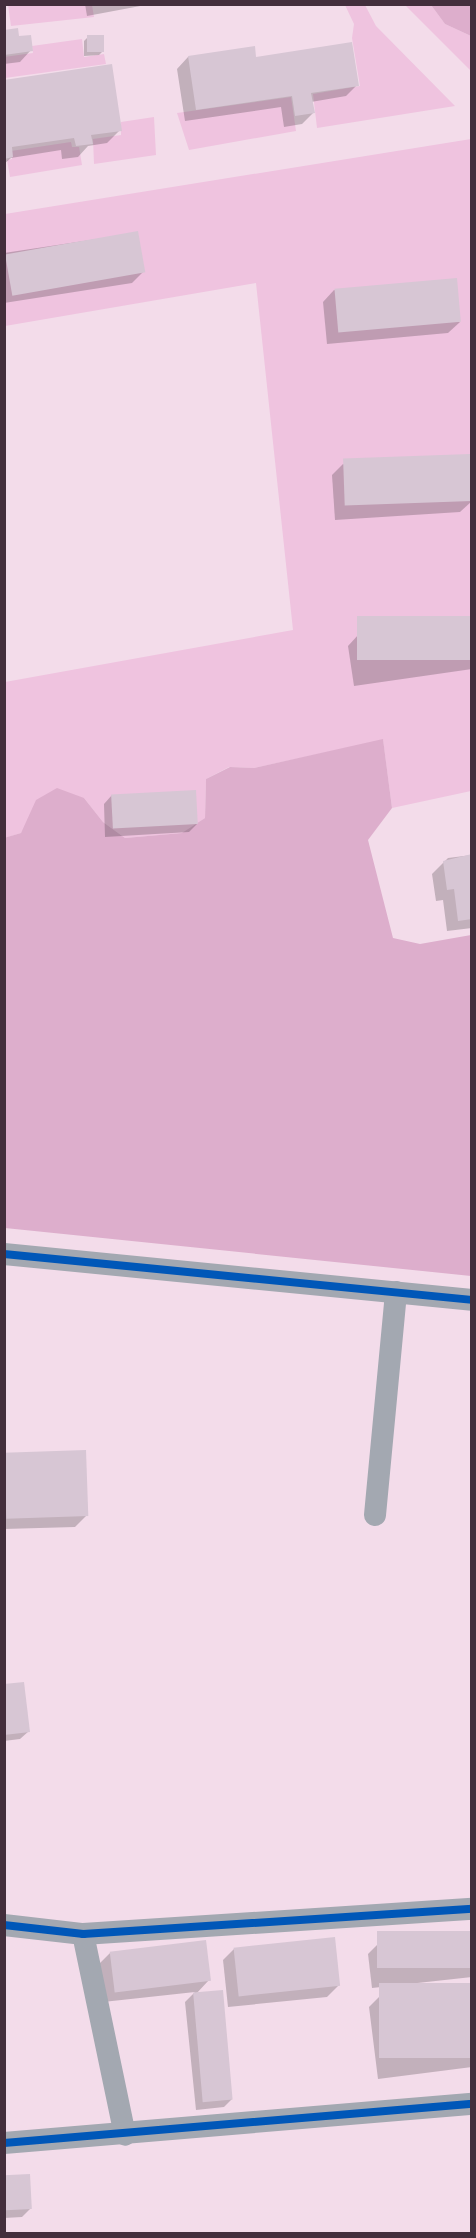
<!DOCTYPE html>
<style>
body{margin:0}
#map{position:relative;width:476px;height:2238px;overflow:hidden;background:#f3dcea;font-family:"Roboto Serif",serif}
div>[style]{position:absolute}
.green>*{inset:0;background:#efc3df}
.forest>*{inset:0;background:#ddaecc}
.shadow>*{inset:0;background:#0003}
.building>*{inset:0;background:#d7c6d4;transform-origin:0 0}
.street>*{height:22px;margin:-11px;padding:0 11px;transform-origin:11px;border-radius:11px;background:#a3a8b1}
.cycleway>*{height:8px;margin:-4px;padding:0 4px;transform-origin:4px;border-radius:4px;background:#0057b8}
span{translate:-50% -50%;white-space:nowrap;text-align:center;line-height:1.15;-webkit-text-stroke:6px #fdd2ed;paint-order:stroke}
.frame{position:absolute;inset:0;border:6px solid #432e3c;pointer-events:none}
</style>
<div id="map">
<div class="green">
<div style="clip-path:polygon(8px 5px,92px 5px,94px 17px,11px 26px)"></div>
<div style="clip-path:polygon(345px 5px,365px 5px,376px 26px,455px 106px,317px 128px,313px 94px,360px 86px,352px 38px,354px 24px)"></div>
<div style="clip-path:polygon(405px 5px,431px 5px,445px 24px,471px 36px,471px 71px)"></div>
<div style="clip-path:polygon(82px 39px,84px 57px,104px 54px,106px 64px,5px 78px,4px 57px,33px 53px,32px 46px)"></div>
<div style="clip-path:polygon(291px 97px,296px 131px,189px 150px,177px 113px)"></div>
<div style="clip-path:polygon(154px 117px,156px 155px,94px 164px,93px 139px,121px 135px,121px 122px)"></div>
<div style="clip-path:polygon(471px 139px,471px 791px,392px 808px,383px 740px,254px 768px,229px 767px,206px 779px,205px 818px,183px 833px,125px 838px,103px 822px,84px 798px,29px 819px,21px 833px,5px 838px,5px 682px,293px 630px,256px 283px,5px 326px,5px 214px)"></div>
<div style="clip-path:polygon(71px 142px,72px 147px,79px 147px,82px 165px,10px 177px,7px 160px,12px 159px,11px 151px)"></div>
</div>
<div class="forest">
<div style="clip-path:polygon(431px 5px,471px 5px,471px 36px,445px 24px)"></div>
<div style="clip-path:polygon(383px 739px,392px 808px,368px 840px,393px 938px,420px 944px,471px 935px,471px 1276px,5px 1228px,4px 838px,21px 833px,36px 800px,57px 788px,84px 798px,103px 822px,125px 838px,182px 833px,205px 818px,206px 779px,230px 767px,254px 768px)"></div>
</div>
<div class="shadow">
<div style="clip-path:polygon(85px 4px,151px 4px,87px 16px)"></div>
<div style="clip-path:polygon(4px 31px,31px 50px,20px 62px,4px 64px)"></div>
<div style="clip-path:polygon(88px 37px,103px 51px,99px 55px,84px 56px,84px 41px)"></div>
<div style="clip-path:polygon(188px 57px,255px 59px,357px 85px,346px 96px,311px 102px,313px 113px,302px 124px,284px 127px,281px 107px,185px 121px,177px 69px)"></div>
<div style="clip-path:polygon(4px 82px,120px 130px,107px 143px,88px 146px,78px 157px,62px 159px,61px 150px,11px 158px,4px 164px)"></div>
<div style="clip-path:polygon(137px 233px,143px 272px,132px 283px,4px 303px,4px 253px)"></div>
<div style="clip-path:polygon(334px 290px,460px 322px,448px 333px,327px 344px,323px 302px)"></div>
<div style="clip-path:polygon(343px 464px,472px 501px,460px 512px,335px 520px,332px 475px)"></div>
<div style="clip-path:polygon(472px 618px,472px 669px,354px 686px,348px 646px,359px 634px)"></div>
<div style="clip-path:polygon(112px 795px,197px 824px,189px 832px,105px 837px,104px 804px)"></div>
<div style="clip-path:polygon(472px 855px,472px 928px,447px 931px,443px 900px,436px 901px,432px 874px,448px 858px)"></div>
<div style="clip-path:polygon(4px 1453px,86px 1516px,75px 1527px,4px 1529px)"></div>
<div style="clip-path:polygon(4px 1686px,29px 1731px,20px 1739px,4px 1741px)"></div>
<div style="clip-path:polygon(472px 1932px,472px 1977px,372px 1988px,368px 1954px,379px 1943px)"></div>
<div style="clip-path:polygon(234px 1949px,339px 1985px,327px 1997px,228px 2007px,223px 1960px)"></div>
<div style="clip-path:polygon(111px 1952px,209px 1980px,196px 1994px,232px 2099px,224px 2107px,196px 2110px,185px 2002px,195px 1992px,103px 2002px,99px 1964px)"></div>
<div style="clip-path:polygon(472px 1984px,472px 2067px,378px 2079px,369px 2007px,381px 1995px)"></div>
<div style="clip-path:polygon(4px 2177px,31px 2208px,22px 2217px,4px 2218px)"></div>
</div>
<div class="building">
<div style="clip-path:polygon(18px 28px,19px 36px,31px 35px,33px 51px,4px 55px,4px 30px)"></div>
<div style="left:87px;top:35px;width:17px;height:17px"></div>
<div style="clip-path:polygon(352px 42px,359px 86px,311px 93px,315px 113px,295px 116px,292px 96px,196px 110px,188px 56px,255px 46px,256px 57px)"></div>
<div style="clip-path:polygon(112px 64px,122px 131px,91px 135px,93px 144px,76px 146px,74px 138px,12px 147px,13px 157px,4px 159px,4px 80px)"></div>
<div style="left:138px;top:231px;width:42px;height:135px;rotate:80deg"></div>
<div style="left:457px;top:278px;width:44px;height:123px;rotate:85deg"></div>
<div style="left:470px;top:454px;width:47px;height:127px;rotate:88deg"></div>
<div style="left:472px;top:616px;width:44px;height:115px;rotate:90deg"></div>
<div style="left:196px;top:790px;width:34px;height:85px;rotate:87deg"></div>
<div style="clip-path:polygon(472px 854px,472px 919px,458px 921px,454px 889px,447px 890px,443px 861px)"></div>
<div style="left:86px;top:1450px;width:66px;height:82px;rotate:88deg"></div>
<div style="clip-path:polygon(24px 1682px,30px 1732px,4px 1735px,4px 1684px)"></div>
<div style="left:472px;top:1931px;width:37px;height:95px;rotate:90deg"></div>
<div style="left:335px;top:1937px;width:49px;height:102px;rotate:84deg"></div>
<div style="left:206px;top:1940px;width:41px;height:97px;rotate:83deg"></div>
<div style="left:472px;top:1983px;width:75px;height:93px;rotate:90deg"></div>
<div style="left:223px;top:1990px;width:110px;height:30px;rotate:85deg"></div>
<div style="left:30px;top:2174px;width:35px;height:26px;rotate:87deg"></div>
</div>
<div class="street">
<div style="left:4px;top:1254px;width:470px;rotate:5.6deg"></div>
<div style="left:375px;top:1515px;width:224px;rotate:-84.6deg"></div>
<div style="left:4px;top:1925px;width:80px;rotate:6.5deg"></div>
<div style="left:83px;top:1934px;width:390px;rotate:-3.7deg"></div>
<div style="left:83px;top:1934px;width:205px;rotate:78.2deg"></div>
<div style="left:4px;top:2143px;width:470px;rotate:-4.8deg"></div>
</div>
<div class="cycleway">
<div style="left:4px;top:1254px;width:470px;rotate:5.6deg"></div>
<div style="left:4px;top:1925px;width:80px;rotate:6.5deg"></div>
<div style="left:83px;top:1934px;width:390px;rotate:-3.7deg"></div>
<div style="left:4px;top:2143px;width:470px;rotate:-4.8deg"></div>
</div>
<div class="frame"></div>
</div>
